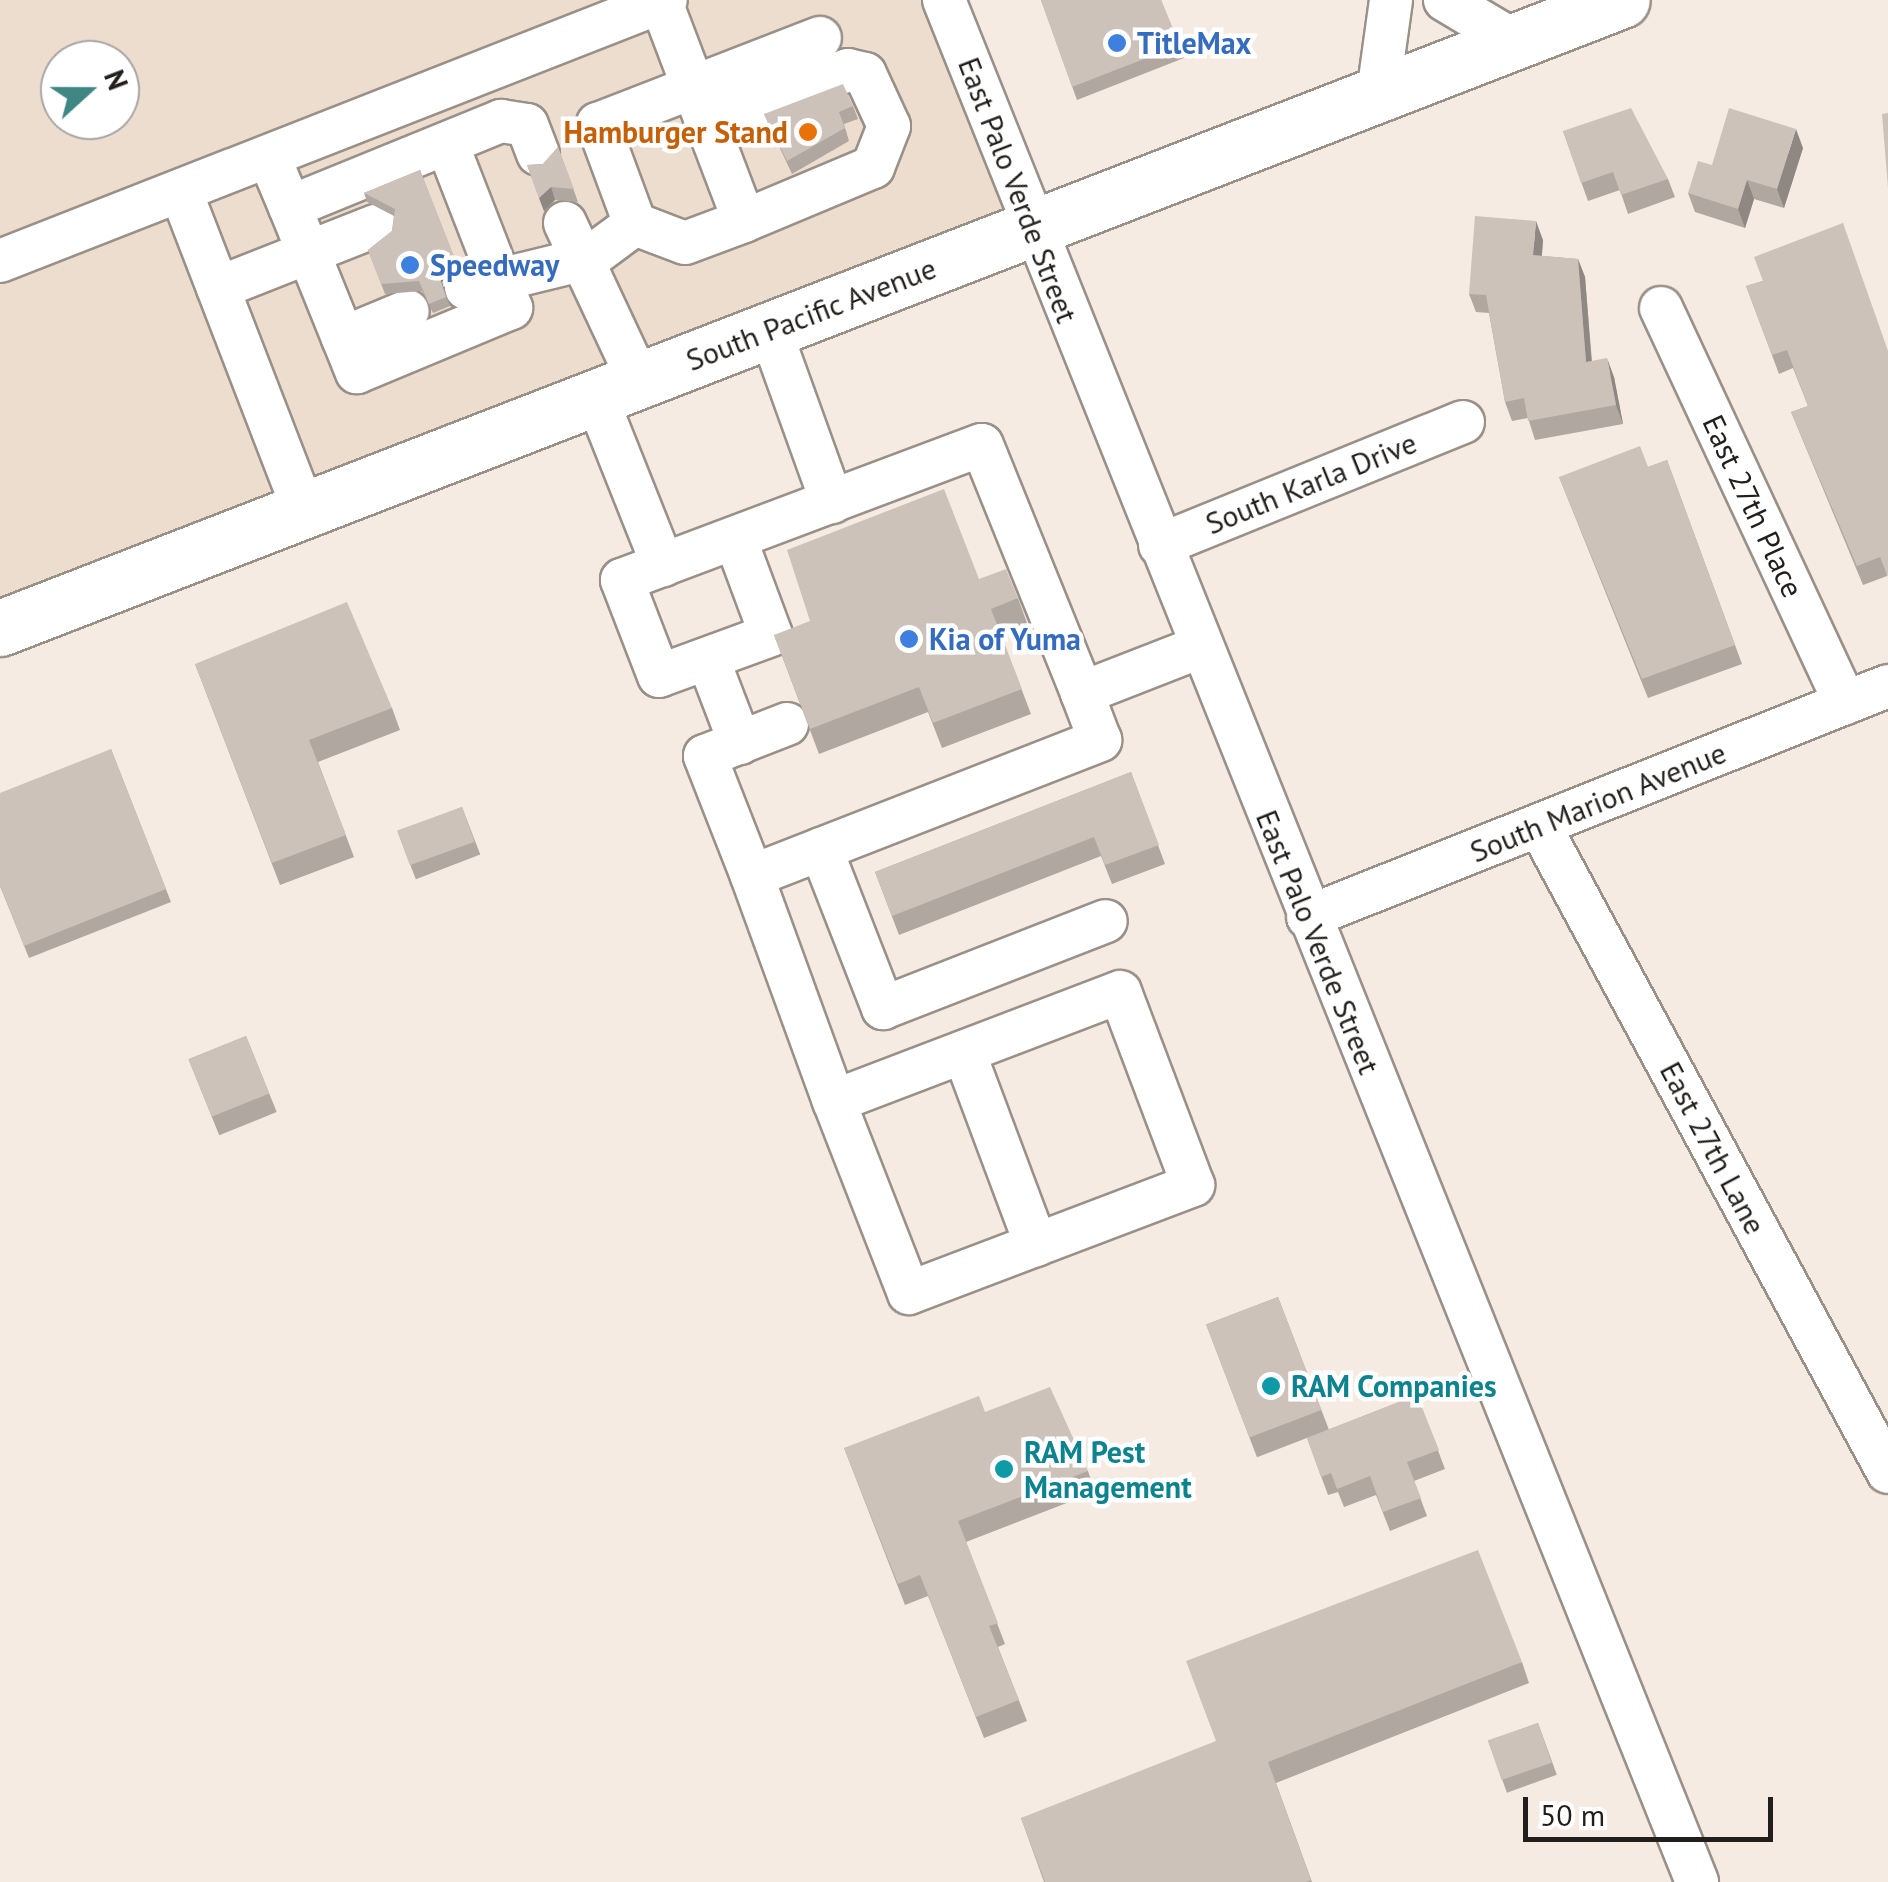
<!DOCTYPE html>
<style>
body{margin:0}
#map{position:relative;width:1888px;height:1882px;overflow:hidden;background:#f5ebe2;font-family:"PT Sans",sans-serif}
div>[style]{position:absolute}
.built>*{inset:0;background:#edddcf}
.roads{filter:drop-shadow(2px 0 #999088) drop-shadow(-2px 0 #999088) drop-shadow(0 2px #999088) drop-shadow(0 -2px #999088)}
.minor>*{height:42px;margin:-21px;padding:0 21px;transform-origin:21px;border-radius:21px;background:#fff}
.major>*{height:55px;margin:-27.5px;padding:0 27.5px;transform-origin:27.5px;border-radius:27.5px;background:#fff}
.wall>*{inset:0;background:#afa7a0;transform-origin:0 0}
.shaded-wall>*{inset:0;background:#8f8882}
.building>*{inset:0;background:#ccc2ba;transform-origin:0 0}
.dots>*{width:28px;height:28px;translate:-50% -50%;box-sizing:border-box;border:5px solid #fff;border-radius:50%}
span{translate:-50% -50%;white-space:nowrap;text-align:center;line-height:1.15;-webkit-text-stroke:9px #fff;paint-order:stroke}
.shop-label{font-size:30px;color:#366cbe;font-weight:700}
.left{translate:0 -50%;text-align:left}
.food-label{font-size:30px;color:#c56008;font-weight:700}
.right{translate:-100% -50%;text-align:right}
.street-label{font-size:30px;color:#211e1b}
.culture-label{font-size:30px;color:#0d838f;font-weight:700}
.north{position:absolute;left:40px;top:40px;width:100px;height:100px;box-sizing:border-box;background:#fff;border:2px solid #a6a5a4;border-radius:50%;rotate:69deg;font-size:28px;font-weight:700;line-height:40px;text-align:center;color:#211e1b}
.north::after{content:'';display:block;margin:auto;width:35px;height:45px;background:#408784;clip-path:polygon(50% 0,100% 100%,50% 72%,0 100%)}
.scale{position:absolute;left:1523px;top:1797px;width:250px;height:45px;box-sizing:border-box;border:5px solid #211e1b;border-top:0;padding-left:12px;font-size:30px;line-height:35px;white-space:nowrap;color:#211e1b;-webkit-text-stroke:8px #fff;paint-order:stroke}
</style>
<div id="map">
<div class="built">
<div style="clip-path:polygon(evenodd,0 0,944px 0,1032px 228px,0 627px,0 0,60px 60px,120px 60px,120px 120px,60px 120px,60px 60px)"></div>
</div>
<div class="roads">
<div class="minor">
<div style="left:944px;top:0;width:2027px;rotate:68.19deg"></div>
<div style="left:1445px;top:0;width:80px;rotate:30.7deg"></div>
<div style="left:661px;top:2px;width:234px;rotate:69.2deg"></div>
<div style="left:1378px;top:94px;width:95px;rotate:-82.1deg"></div>
<div style="left:269px;top:157px;width:54px;rotate:67.2deg"></div>
<div style="left:290px;top:207px;width:228px;rotate:-22.2deg"></div>
<div style="left:501px;top:121px;width:26px;rotate:9deg"></div>
<div style="left:527px;top:125px;width:31px;rotate:69deg"></div>
<div style="left:181px;top:192px;width:342px;rotate:68.9deg"></div>
<div style="left:290px;top:207px;width:141px;rotate:68deg"></div>
<div style="left:343px;top:338px;width:70px;rotate:-22.6deg"></div>
<div style="left:565px;top:223px;width:174px;rotate:64.9deg"></div>
<div style="left:635px;top:224px;width:53px;rotate:20.8deg"></div>
<div style="left:685px;top:243px;width:63px;rotate:-20.4deg"></div>
<div style="left:744px;top:221px;width:140px;rotate:-22.7deg"></div>
<div style="left:873px;top:167px;width:44px;rotate:-68.7deg"></div>
<div style="left:889px;top:126px;width:57px;rotate:-114.8deg"></div>
<div style="left:865px;top:74px;width:17px;rotate:-167deg"></div>
<div style="left:848px;top:70px;width:151px;rotate:159.4deg"></div>
<div style="left:0;top:261px;width:715px;rotate:-21.4deg"></div>
<div style="left:218px;top:288px;width:169px;rotate:-21.5deg"></div>
<div style="left:466px;top:288px;width:127px;rotate:-13.7deg"></div>
<div style="left:589px;top:258px;width:57px;rotate:-36.5deg"></div>
<div style="left:635px;top:224px;width:107px;rotate:-110.3deg"></div>
<div style="left:598px;top:124px;width:238px;rotate:-21.2deg"></div>
<div style="left:1661px;top:308px;width:436px;rotate:65deg"></div>
<div style="left:770px;top:330px;width:183px;rotate:70.2deg"></div>
<div style="left:343px;top:338px;width:37px;rotate:68deg"></div>
<div style="left:357px;top:372px;width:167px;rotate:-22.6deg"></div>
<div style="left:511px;top:308px;width:176px;rotate:-111.3deg"></div>
<div style="left:596px;top:397px;width:181px;rotate:68.3deg"></div>
<div style="left:735px;top:538px;width:103px;rotate:69.6deg"></div>
<div style="left:771px;top:635px;width:119px;rotate:159.9deg"></div>
<div style="left:659px;top:676px;width:103px;rotate:-111.1deg"></div>
<div style="left:622px;top:580px;width:384px;rotate:-20.6deg"></div>
<div style="left:982px;top:445px;width:267px;rotate:68deg"></div>
<div style="left:1160px;top:545px;width:327px;rotate:-22.1deg"></div>
<div style="left:708px;top:659px;width:90px;rotate:69.1deg"></div>
<div style="left:787px;top:724px;width:88px;rotate:158.7deg"></div>
<div style="left:705px;top:756px;width:129px;rotate:68.6deg"></div>
<div style="left:752px;top:876px;width:374px;rotate:-21.3deg"></div>
<div style="left:1100px;top:740px;width:50px;rotate:-111deg"></div>
<div style="left:1082px;top:693px;width:127px;rotate:-21.3deg"></div>
<div style="left:1539px;top:825px;width:735px;rotate:61.66deg"></div>
<div style="left:821px;top:849px;width:171px;rotate:68.7deg"></div>
<div style="left:883px;top:1008px;width:239px;rotate:-21.3deg"></div>
<div style="left:752px;top:876px;width:239px;rotate:70deg"></div>
<div style="left:834px;top:1101px;width:206px;rotate:68.7deg"></div>
<div style="left:909px;top:1293px;width:304px;rotate:-20.8deg"></div>
<div style="left:1193px;top:1185px;width:206px;rotate:-110.7deg"></div>
<div style="left:1120px;top:992px;width:306px;rotate:159.1deg"></div>
<div style="left:1308px;top:917px;width:624px;rotate:-21.72deg"></div>
<div style="left:964px;top:1052px;width:206px;rotate:69.5deg"></div>
</div>
<div class="major">
<div style="left:0;top:628px;width:1739px;rotate:-21.17deg"></div>
</div>
</div>
<div class="wall">
<div style="clip-path:polygon(1041px 0,1161px 0,1184px 58px,1077px 100px)"></div>
<div style="clip-path:polygon(853px 106px,858px 119px,844px 124px,849px 141px,792px 174px,764px 114px)"></div>
<div style="clip-path:polygon(1563px 131px,1668px 179px,1675px 197px,1628px 214px,1620px 190px,1588px 201px)"></div>
<div style="clip-path:polygon(558px 147px,578px 202px,555px 200px,544px 211px,527px 165px,543px 164px)"></div>
<div style="clip-path:polygon(1803px 148px,1784px 208px,1754px 199px,1745px 228px,1695px 212px,1688px 193px)"></div>
<div style="clip-path:polygon(420px 170px,457px 265px,442px 282px,450px 306px,433px 313px,422px 291px,385px 294px,368px 250px,392px 231px,394px 216px,367px 202px,364px 193px)"></div>
<div style="clip-path:polygon(1843px 223px,1887px 576px,1863px 585px,1791px 412px,1808px 406px,1793px 368px,1779px 374px,1746px 286px,1763px 281px)"></div>
<div style="clip-path:polygon(1543px 240px,1542px 256px,1578px 259px,1585px 277px,1592px 361px,1614px 377px,1623px 424px,1535px 440px,1528px 418px,1512px 421px,1505px 402px,1489px 313px,1476px 312px,1469px 294px)"></div>
<div style="clip-path:polygon(1667px 460px,1742px 664px,1648px 698px,1559px 477px,1648px 467px)"></div>
<div style="clip-path:polygon(1018px 598px,1027px 623px,1000px 633px,1031px 714px,942px 748px,928px 712px,819px 754px,774px 635px)"></div>
<div style="clip-path:polygon(195px 664px,392px 708px,400px 730px,318px 762px,354px 857px,280px 885px)"></div>
<div style="clip-path:polygon(111px 749px,171px 902px,29px 958px,0 886px)"></div>
<div style="clip-path:polygon(1131px 772px,1165px 864px,1112px 884px,1101px 856px,899px 935px,875px 872px)"></div>
<div style="left:462px;top:807px;width:51px;height:69px;rotate:69deg"></div>
<div style="left:246px;top:1036px;width:82px;height:62px;rotate:68deg"></div>
<div style="left:1278px;top:1297px;width:142px;height:77px;rotate:69deg"></div>
<div style="clip-path:polygon(1417px 1395px,1445px 1469px,1414px 1481px,1427px 1516px,1390px 1531px,1376px 1495px,1344px 1507px,1338px 1492px,1328px 1495px,1307px 1438px)"></div>
<div style="clip-path:polygon(985px 1412px,1088px 1471px,1095px 1492px,966px 1542px,1005px 1644px,998px 1647px,1027px 1721px,984px 1738px,928px 1596px,905px 1605px,844px 1448px)"></div>
<div style="clip-path:polygon(1522px 1662px,1529px 1683px,1276px 1783px,1312px 1882px,1044px 1882px,1021px 1818px)"></div>
<div style="left:1538px;top:1723px;width:55px;height:53px;rotate:70deg"></div>
</div>
<div class="shaded-wall">
<div style="clip-path:polygon(1796px 129px,1803px 148px,1784px 208px,1777px 189px)"></div>
<div style="clip-path:polygon(1747px 180px,1754px 199px,1745px 228px,1738px 209px)"></div>
<div style="clip-path:polygon(551px 187px,555px 200px,544px 211px,539px 198px)"></div>
<div style="clip-path:polygon(1536px 221px,1543px 240px,1540px 274px,1533px 255px)"></div>
<div style="clip-path:polygon(454px 256px,457px 265px,442px 282px,450px 306px,438px 273px)"></div>
<div style="clip-path:polygon(1578px 259px,1585px 277px,1593px 381px,1586px 362px)"></div>
<div style="clip-path:polygon(1607px 358px,1614px 377px,1623px 424px,1616px 405px)"></div>
</div>
<div class="building">
<div style="clip-path:polygon(1041px 0,1161px 0,1180px 45px,1072px 87px)"></div>
<div style="clip-path:polygon(843px 84px,853px 106px,839px 112px,845px 128px,787px 161px,764px 114px)"></div>
<div style="clip-path:polygon(1631px 108px,1668px 179px,1621px 195px,1613px 172px,1581px 183px,1563px 131px)"></div>
<div style="clip-path:polygon(1729px 108px,1796px 129px,1777px 189px,1747px 180px,1738px 209px,1688px 193px,1698px 161px,1712px 165px)"></div>
<div style="clip-path:polygon(1888px 113px,1888px 188px,1882px 114px)"></div>
<div style="clip-path:polygon(558px 147px,574px 189px,551px 187px,539px 198px,527px 165px,543px 164px)"></div>
<div style="clip-path:polygon(420px 170px,454px 256px,438px 273px,446px 297px,429px 304px,419px 281px,381px 284px,368px 250px,392px 231px,395px 209px,364px 193px)"></div>
<div style="clip-path:polygon(1475px 216px,1536px 221px,1533px 255px,1578px 259px,1586px 362px,1607px 358px,1616px 405px,1528px 421px,1524px 398px,1505px 402px,1486px 295px,1469px 294px)"></div>
<div style="clip-path:polygon(1843px 223px,1888px 351px,1888px 577px,1880px 557px,1857px 566px,1791px 412px,1808px 406px,1787px 350px,1772px 355px,1746px 286px,1763px 281px,1754px 257px)"></div>
<div style="clip-path:polygon(1640px 446px,1648px 467px,1667px 460px,1735px 645px,1642px 679px,1559px 477px)"></div>
<div style="clip-path:polygon(944px 489px,979px 579px,1006px 569px,1018px 598px,991px 609px,1022px 689px,933px 723px,919px 687px,810px 729px,774px 635px,810px 621px,787px 550px)"></div>
<div style="clip-path:polygon(347px 602px,392px 708px,309px 740px,346px 835px,272px 863px,195px 664px)"></div>
<div style="clip-path:polygon(111px 749px,166px 889px,24px 946px,0 885px,0 793px)"></div>
<div style="clip-path:polygon(1131px 772px,1159px 845px,1105px 865px,1094px 837px,892px 916px,875px 872px)"></div>
<div style="left:462px;top:807px;width:37px;height:69px;rotate:70deg"></div>
<div style="left:246px;top:1036px;width:62px;height:62px;rotate:68deg"></div>
<div style="left:1278px;top:1297px;width:121px;height:77px;rotate:69deg"></div>
<div style="clip-path:polygon(1050px 1387px,1088px 1471px,958px 1521px,998px 1623px,989px 1626px,1019px 1700px,976px 1717px,920px 1575px,898px 1584px,844px 1448px,979px 1396px,985px 1412px)"></div>
<div style="clip-path:polygon(1417px 1395px,1439px 1450px,1407px 1462px,1421px 1498px,1383px 1512px,1370px 1476px,1337px 1489px,1331px 1473px,1321px 1477px,1307px 1438px)"></div>
<div style="clip-path:polygon(1478px 1550px,1522px 1662px,1268px 1762px,1311px 1880px,1306px 1882px,1045px 1882px,1021px 1818px,1216px 1741px,1186px 1661px)"></div>
<div style="left:1538px;top:1723px;width:42px;height:53px;rotate:71deg"></div>
</div>
<div class="dots">
<div style="left:1117px;top:43px;background:#3f7fe0"></div>
<div style="left:808px;top:132px;background:#e8710a"></div>
<div style="left:410px;top:265px;background:#3f7fe0"></div>
<div style="left:909px;top:639px;background:#3f7fe0"></div>
<div style="left:1271px;top:1386px;background:#0f9aa8"></div>
<div style="left:1004px;top:1469px;background:#0f9aa8"></div>
</div>
<div class="shop-label">
<span class="left" style="left:1137px;top:43px">TitleMax</span>
<span class="left" style="left:430px;top:265px">Speedway</span>
<span class="left" style="left:929px;top:639px">Kia of Yuma</span>
</div>
<div class="food-label">
<span class="right" style="left:788px;top:132px">Hamburger Stand</span>
</div>
<div class="street-label">
<span style="left:1018px;top:190px;rotate:69deg">East Palo Verde Street</span>
<span style="left:811px;top:314px;rotate:-21deg">South Pacific Avenue</span>
<span style="left:1311px;top:483px;rotate:-22deg">South Karla Drive</span>
<span style="left:1753px;top:506px;rotate:65deg">East 27th Place</span>
<span style="left:1598px;top:802px;rotate:-22deg">South Marion Avenue</span>
<span style="left:1318px;top:942px;rotate:68deg">East Palo Verde Street</span>
<span style="left:1713px;top:1148px;rotate:62deg">East 27th Lane</span>
</div>
<div class="culture-label">
<span class="left" style="left:1291px;top:1386px">RAM Companies</span>
<span class="left" style="left:1024px;top:1469px">RAM Pest<br>Management</span>
</div>
<div class="north">N</div>
<div class="scale">50 m</div>
</div>
